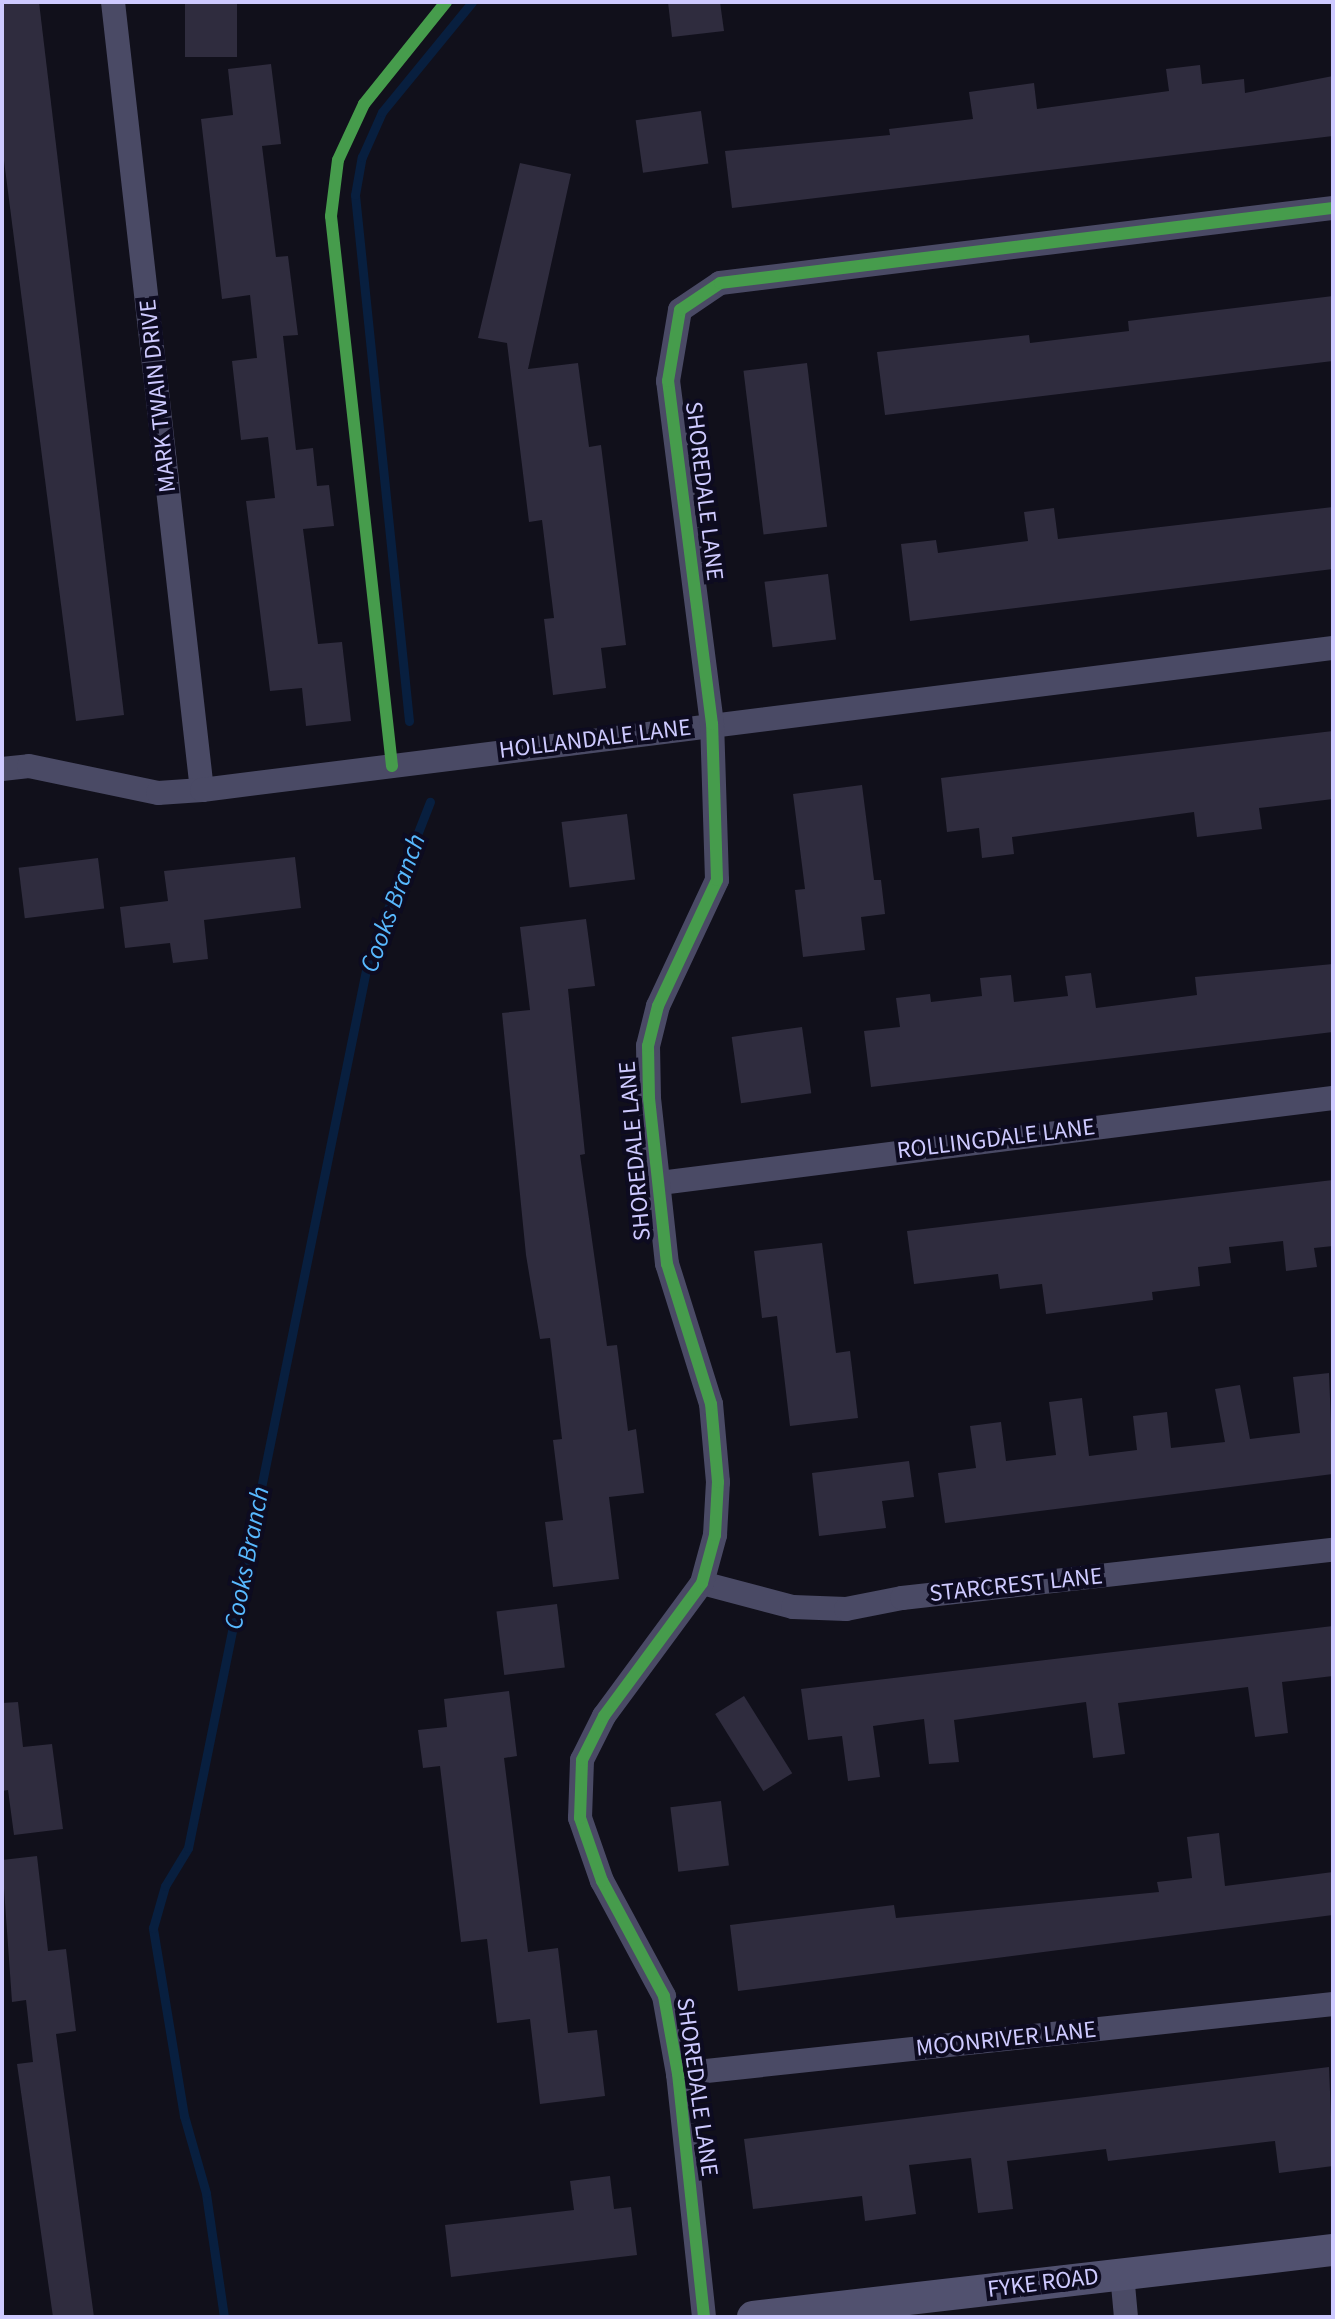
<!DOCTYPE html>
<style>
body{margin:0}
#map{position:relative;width:1335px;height:2319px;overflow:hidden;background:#11101b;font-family:"Source Sans 3",sans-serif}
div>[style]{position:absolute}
.stream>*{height:9px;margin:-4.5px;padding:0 4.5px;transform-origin:4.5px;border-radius:4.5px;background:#081f3f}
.building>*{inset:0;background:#2f2c3e;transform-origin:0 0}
.street>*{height:24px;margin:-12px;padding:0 12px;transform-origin:12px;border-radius:12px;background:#4a4a65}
.secondary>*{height:32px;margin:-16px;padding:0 16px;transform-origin:16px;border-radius:16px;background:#51516f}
.cycleway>*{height:12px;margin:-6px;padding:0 6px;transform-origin:6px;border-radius:6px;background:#469c4c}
span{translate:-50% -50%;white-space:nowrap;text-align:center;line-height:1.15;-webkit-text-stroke:8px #0d0b20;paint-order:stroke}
.street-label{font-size:24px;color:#cecaff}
.water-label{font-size:26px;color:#58b9ff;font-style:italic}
.frame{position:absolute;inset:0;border:4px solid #cecaff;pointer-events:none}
</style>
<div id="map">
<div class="stream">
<div style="left:409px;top:721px;width:529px;rotate:-95.86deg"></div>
<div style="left:355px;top:195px;width:39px;rotate:-80deg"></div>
<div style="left:362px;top:157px;width:49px;rotate:-66deg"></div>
<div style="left:382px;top:112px;width:142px;rotate:-50.7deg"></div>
<div style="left:224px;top:2317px;width:125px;rotate:-98.3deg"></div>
<div style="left:206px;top:2193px;width:80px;rotate:-105.9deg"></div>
<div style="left:184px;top:2116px;width:191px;rotate:-99.4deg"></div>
<div style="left:153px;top:1928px;width:44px;rotate:-74.1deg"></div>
<div style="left:165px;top:1886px;width:44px;rotate:-58.8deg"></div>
<div style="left:188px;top:1848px;width:906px;rotate:-78.54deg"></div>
<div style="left:368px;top:960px;width:170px;rotate:-68.6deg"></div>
</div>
<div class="building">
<div style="clip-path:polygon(2px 2px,39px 2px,124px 715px,76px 721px,2px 145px)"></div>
<div style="left:185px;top:2px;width:52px;height:55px"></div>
<div style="clip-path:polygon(668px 2px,720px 2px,724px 31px,672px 37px)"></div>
<div style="clip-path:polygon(271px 64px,281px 144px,262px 146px,276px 257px,288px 256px,298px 335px,283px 336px,296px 450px,313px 448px,317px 486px,329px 485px,334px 526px,303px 529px,318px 644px,342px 642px,351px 721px,306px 726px,302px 688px,270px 691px,246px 501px,275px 498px,268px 437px,241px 440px,232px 361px,257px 358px,250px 295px,222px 299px,201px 119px,233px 115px,228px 69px)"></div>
<div style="clip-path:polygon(1200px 65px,1202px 84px,1244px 79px,1245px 93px,1333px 76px,1333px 136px,732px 208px,725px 151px,890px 135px,889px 129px,973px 119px,969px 92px,1034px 83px,1037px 109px,1169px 91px,1166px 69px)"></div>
<div style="left:701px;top:111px;width:53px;height:66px;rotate:82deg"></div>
<div style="clip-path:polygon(520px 163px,571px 174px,528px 369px,578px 363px,589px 447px,601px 445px,626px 645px,601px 648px,606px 688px,553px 695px,544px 619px,554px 618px,542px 520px,529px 522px,507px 343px,478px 338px)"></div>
<div style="clip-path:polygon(1333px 296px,1333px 361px,885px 415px,877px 352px,1029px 335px,1030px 343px,1129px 331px,1128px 321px)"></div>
<div style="left:807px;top:363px;width:165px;height:64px;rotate:83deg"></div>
<div style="clip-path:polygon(1333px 507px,1333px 569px,910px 621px,901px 544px,936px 540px,938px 553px,1028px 541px,1024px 512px,1054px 508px,1058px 539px)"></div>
<div style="left:828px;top:574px;width:66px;height:64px;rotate:83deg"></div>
<div style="clip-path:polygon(1333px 731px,1333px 799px,1259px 808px,1262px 829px,1197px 837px,1194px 812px,1012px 837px,1014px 854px,982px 858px,979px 828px,947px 832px,941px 778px)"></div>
<div style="clip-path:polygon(862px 785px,874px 880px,881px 880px,885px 914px,861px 917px,865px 950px,803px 957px,795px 890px,805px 889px,793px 794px)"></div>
<div style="left:627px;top:814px;width:66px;height:66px;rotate:83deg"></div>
<div style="clip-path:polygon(295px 857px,301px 908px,204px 920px,208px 959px,173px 963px,170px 943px,125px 948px,120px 907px,168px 901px,164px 871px)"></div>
<div style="left:98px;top:858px;width:51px;height:80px;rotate:83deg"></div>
<div style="clip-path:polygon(586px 919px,595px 986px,568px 989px,585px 1154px,580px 1155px,607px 1346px,617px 1345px,628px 1431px,636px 1429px,644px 1493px,609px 1497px,619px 1579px,553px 1587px,545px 1522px,563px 1520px,553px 1440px,562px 1439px,550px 1338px,540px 1339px,526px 1255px,502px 1013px,530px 1010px,520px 927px)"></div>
<div style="clip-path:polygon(1333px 964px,1333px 1032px,871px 1087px,864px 1031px,900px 1027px,896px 998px,930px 994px,931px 1002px,982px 996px,980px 978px,1011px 975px,1014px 1002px,1068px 996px,1065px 976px,1091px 973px,1096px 1008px,1197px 995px,1195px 977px)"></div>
<div style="left:802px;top:1027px;width:67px;height:71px;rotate:82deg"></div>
<div style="clip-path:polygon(1333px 1180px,1333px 1246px,1314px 1248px,1317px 1267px,1286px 1271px,1283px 1241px,1229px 1247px,1231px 1263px,1198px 1267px,1200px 1286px,1152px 1292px,1153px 1300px,1046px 1314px,1042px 1284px,1000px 1289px,998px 1274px,914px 1284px,907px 1231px)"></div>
<div style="clip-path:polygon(822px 1243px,836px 1353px,850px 1351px,858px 1418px,790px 1426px,777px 1316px,762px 1318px,754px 1251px)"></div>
<div style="clip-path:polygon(1329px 1373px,1333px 1474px,945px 1523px,938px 1473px,976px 1468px,970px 1426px,1001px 1422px,1006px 1461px,1056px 1455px,1049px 1402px,1082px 1398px,1089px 1456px,1137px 1450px,1133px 1416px,1167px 1412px,1171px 1448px,1225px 1442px,1215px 1389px,1240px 1385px,1250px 1439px,1300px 1433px,1293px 1377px)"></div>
<div style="clip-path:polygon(909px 1461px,914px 1497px,882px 1501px,886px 1528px,819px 1536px,812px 1473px)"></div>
<div style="left:557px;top:1604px;width:64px;height:61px;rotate:83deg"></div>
<div style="clip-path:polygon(1333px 1626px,1333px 1676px,1282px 1682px,1288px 1733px,1255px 1737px,1248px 1687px,1118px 1703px,1125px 1754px,1093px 1758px,1086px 1702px,954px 1720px,959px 1762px,929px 1764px,924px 1719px,873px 1726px,880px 1777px,848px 1781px,842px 1736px,808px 1740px,801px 1689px)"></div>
<div style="clip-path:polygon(509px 1691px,517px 1756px,504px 1758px,528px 1952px,558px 1948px,568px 2033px,597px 2030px,605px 2096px,540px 2104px,530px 2019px,497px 2023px,487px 1939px,461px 1942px,440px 1766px,423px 1768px,418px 1730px,447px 1727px,444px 1699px)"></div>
<div style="left:744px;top:1696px;width:91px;height:34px;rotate:58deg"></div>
<div style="clip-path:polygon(18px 1702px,23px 1747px,52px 1744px,63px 1829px,14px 1835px,8px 1790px,2px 1791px,2px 1703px)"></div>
<div style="left:721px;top:1801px;width:65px;height:51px;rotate:83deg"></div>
<div style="clip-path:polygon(1219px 1833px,1225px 1886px,1333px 1872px,1333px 1915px,738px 1991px,730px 1925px,894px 1905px,896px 1918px,1159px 1892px,1157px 1882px,1192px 1878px,1187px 1837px)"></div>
<div style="clip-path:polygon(37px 1856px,48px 1951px,66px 1949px,76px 2031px,56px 2034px,94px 2317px,53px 2317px,17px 2064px,33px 2062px,26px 2000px,12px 2002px,2px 1860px)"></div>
<div style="clip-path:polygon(1329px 2067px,1333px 2166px,1279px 2173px,1275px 2141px,1108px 2161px,1106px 2149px,1007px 2161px,1013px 2209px,978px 2213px,971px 2158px,909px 2165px,916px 2214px,865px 2221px,862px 2196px,753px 2209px,744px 2139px)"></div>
<div style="clip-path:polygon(610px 2176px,614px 2209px,631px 2207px,637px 2255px,451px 2277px,445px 2225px,574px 2210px,570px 2181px)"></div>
</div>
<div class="street">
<div style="left:113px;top:2px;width:793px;rotate:83.56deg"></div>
<div style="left:2px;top:769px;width:27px;rotate:-6deg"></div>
<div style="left:29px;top:766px;width:132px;rotate:11.8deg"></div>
<div style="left:158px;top:793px;width:44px;rotate:-3.9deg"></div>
<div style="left:202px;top:790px;width:1140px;rotate:-7.16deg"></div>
<div style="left:660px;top:1183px;width:678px;rotate:-7.2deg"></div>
<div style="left:702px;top:1583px;width:94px;rotate:14.8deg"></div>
<div style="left:793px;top:1607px;width:53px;rotate:2.2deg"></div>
<div style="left:846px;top:1609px;width:57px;rotate:-11.1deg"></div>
<div style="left:902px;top:1598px;width:434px;rotate:-6.4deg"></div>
<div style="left:678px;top:2074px;width:659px;rotate:-6.1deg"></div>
<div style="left:1122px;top:2274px;width:43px;rotate:84.7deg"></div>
<div style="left:704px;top:2317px;width:244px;rotate:-96.1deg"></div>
<div style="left:678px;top:2074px;width:79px;rotate:-100.2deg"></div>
<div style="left:664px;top:1996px;width:131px;rotate:-118.3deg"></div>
<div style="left:602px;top:1881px;width:67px;rotate:-109.2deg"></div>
<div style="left:580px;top:1818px;width:58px;rotate:-88deg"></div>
<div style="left:582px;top:1760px;width:49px;rotate:-63.4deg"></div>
<div style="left:604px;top:1716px;width:165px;rotate:-53.6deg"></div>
<div style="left:702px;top:1583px;width:50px;rotate:-74.8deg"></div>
<div style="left:715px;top:1535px;width:53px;rotate:-86.8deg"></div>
<div style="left:718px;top:1482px;width:78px;rotate:-95.1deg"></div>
<div style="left:711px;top:1404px;width:147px;rotate:-107.4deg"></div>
<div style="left:667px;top:1264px;width:167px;rotate:-96.2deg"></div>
<div style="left:649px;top:1098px;width:52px;rotate:-91.1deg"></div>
<div style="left:648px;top:1046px;width:41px;rotate:-76deg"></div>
<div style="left:658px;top:1006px;width:139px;rotate:-64.9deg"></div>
<div style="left:717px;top:880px;width:156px;rotate:-91.8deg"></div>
<div style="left:712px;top:724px;width:346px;rotate:-97.3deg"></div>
<div style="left:668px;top:381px;width:72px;rotate:-80.4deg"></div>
<div style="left:680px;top:310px;width:48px;rotate:-34deg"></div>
<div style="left:720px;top:283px;width:618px;rotate:-6.98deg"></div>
</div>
<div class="secondary">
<div style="left:753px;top:2317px;width:584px;rotate:-6.59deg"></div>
</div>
<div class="cycleway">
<div style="left:392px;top:766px;width:553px;rotate:-96.33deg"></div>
<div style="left:331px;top:216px;width:56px;rotate:-82.9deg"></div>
<div style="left:338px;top:160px;width:62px;rotate:-65.1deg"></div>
<div style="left:364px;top:104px;width:131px;rotate:-51.2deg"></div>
<div style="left:704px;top:2317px;width:244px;rotate:-96.1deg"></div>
<div style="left:678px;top:2074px;width:79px;rotate:-100.2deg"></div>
<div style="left:664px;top:1996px;width:131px;rotate:-118.3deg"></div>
<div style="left:602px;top:1881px;width:67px;rotate:-109.2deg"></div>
<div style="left:580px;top:1818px;width:58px;rotate:-88deg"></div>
<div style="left:582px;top:1760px;width:49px;rotate:-63.4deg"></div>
<div style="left:604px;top:1716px;width:165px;rotate:-53.6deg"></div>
<div style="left:702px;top:1583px;width:50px;rotate:-74.8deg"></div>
<div style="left:715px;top:1535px;width:53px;rotate:-86.8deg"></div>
<div style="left:718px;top:1482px;width:78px;rotate:-95.1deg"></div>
<div style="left:711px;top:1404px;width:147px;rotate:-107.4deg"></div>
<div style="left:667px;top:1264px;width:167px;rotate:-96.2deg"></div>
<div style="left:649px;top:1098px;width:52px;rotate:-91.1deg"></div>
<div style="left:648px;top:1046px;width:41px;rotate:-76deg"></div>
<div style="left:658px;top:1006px;width:139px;rotate:-64.9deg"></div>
<div style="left:717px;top:880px;width:156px;rotate:-91.8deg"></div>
<div style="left:712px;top:724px;width:346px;rotate:-97.3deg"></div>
<div style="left:668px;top:381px;width:72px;rotate:-80.4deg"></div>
<div style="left:680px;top:310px;width:48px;rotate:-34deg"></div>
<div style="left:720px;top:283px;width:618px;rotate:-6.98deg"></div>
</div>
<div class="street-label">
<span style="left:158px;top:396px;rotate:-96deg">MARK TWAIN DRIVE</span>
<span style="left:704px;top:491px;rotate:83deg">SHOREDALE LANE</span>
<span style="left:595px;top:739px;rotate:-7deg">HOLLANDALE LANE</span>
<span style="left:996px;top:1139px;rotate:-7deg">ROLLINGDALE LANE</span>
<span style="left:635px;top:1151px;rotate:-95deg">SHOREDALE LANE</span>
<span style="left:1016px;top:1585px;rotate:-6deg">STARCREST LANE</span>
<span style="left:1006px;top:2039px;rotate:-6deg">MOONRIVER LANE</span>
<span style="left:697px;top:2087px;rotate:82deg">SHOREDALE LANE</span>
<span style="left:1043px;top:2283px;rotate:-7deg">FYKE ROAD</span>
</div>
<div class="water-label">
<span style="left:393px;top:903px;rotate:-70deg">Cooks Branch</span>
<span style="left:247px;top:1558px;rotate:-79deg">Cooks Branch</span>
</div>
<div class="frame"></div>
</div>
